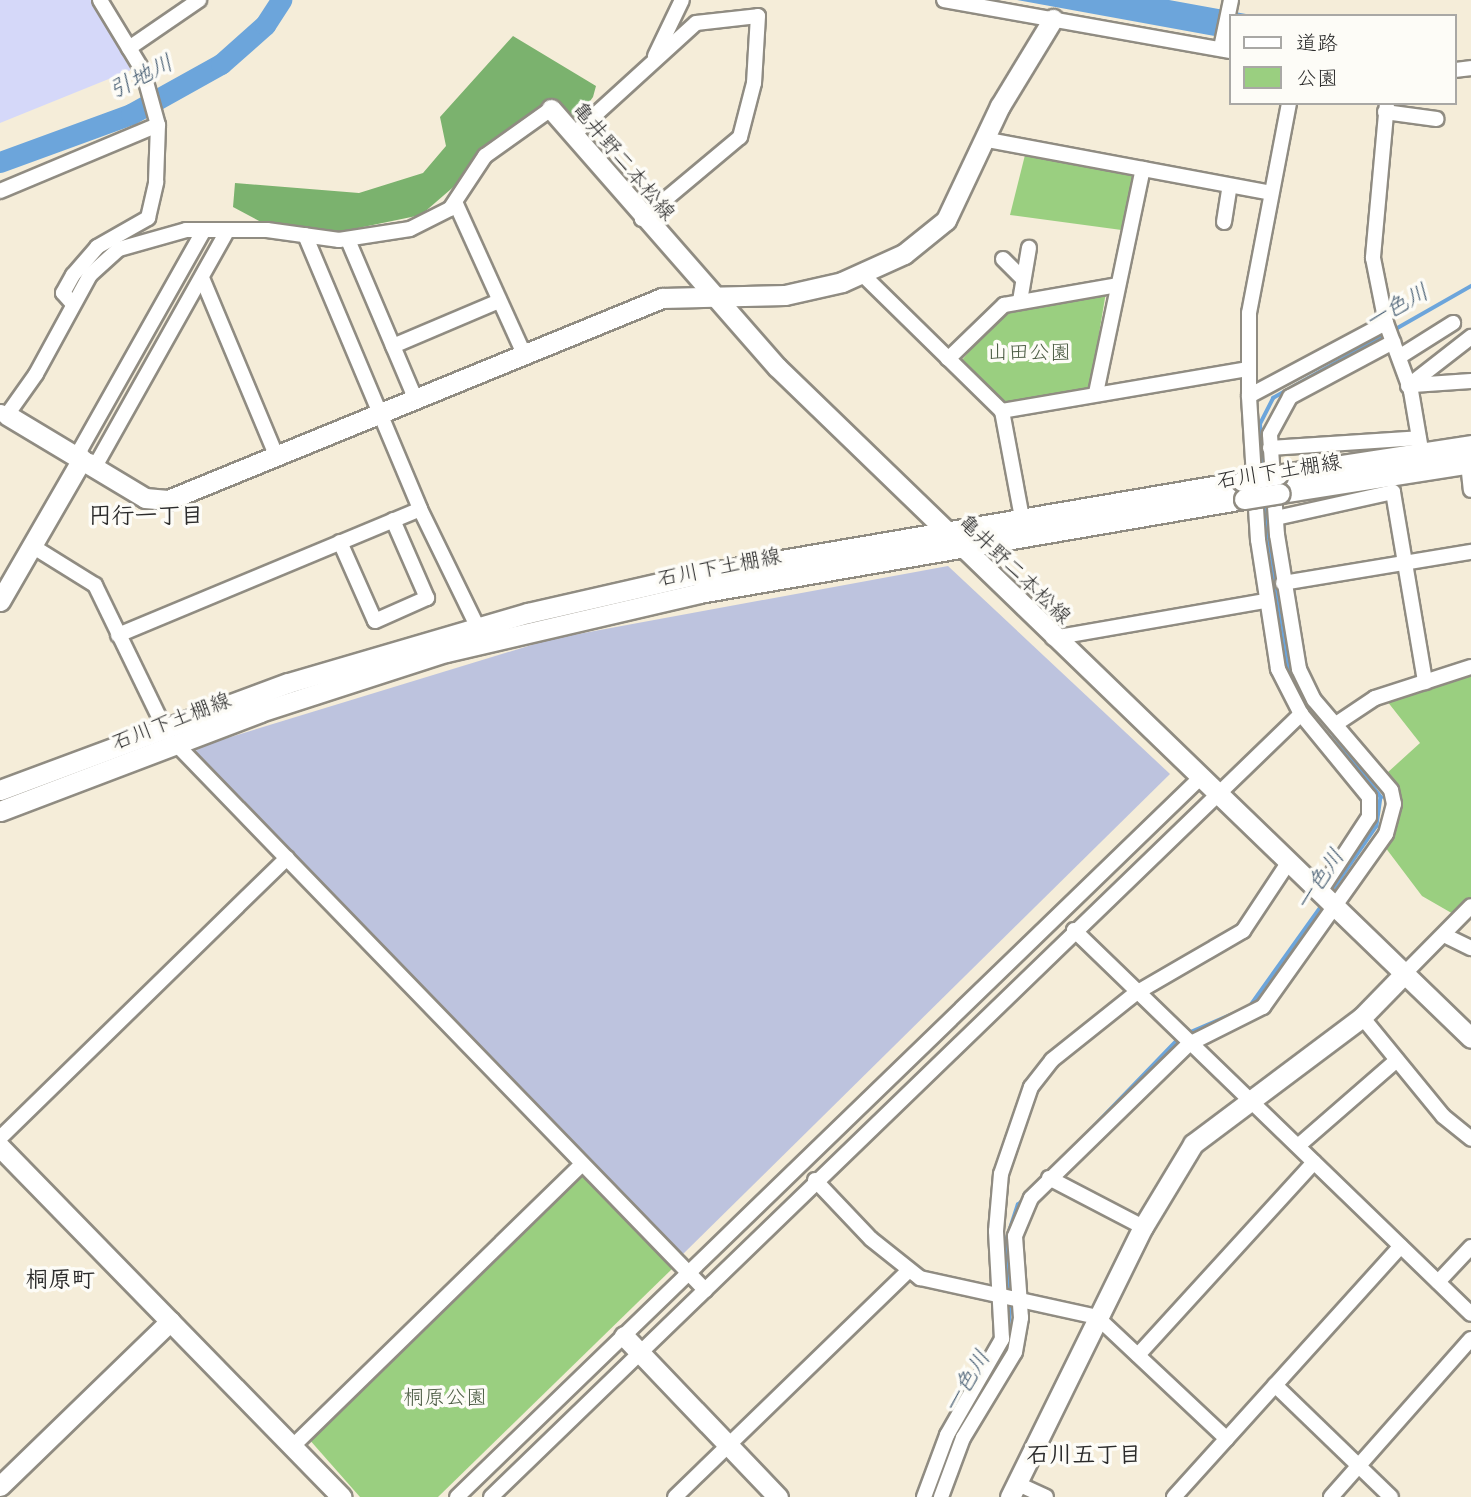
<!DOCTYPE html>
<meta charset="utf-8">
<style>
body{margin:0}
#map{position:relative;width:1471px;height:1497px;overflow:hidden;background:#f5edd9;font-family:Sriracha,"Klee One",sans-serif}
div>[style]{position:absolute}
.built>*{inset:0;background:#d5d8f9}
.industrial>*{inset:0;background:#bdc3de}
.green>*{inset:0;background:#9acf80}
.forest>*{inset:0;background:#7bb26e}
.water>*{inset:0;background:#6ca5db}
.stream>*{height:3.5px;margin:-1.75px;padding:0 1.75px;transform-origin:1.75px;border-radius:1.75px;background:#6ca5db}
.river>*{height:21px;margin:-10.5px;padding:0 10.5px;transform-origin:10.5px;border-radius:10.5px;background:#6ca5db}
.roads{filter:drop-shadow(2px 0 #908c82) drop-shadow(-2px 0 #908c82) drop-shadow(0 2px #908c82) drop-shadow(0 -2px #908c82)}
.street>*{height:14px;margin:-7px;padding:0 7px;transform-origin:7px;border-radius:7px;background:#fff}
.secondary>*{height:19px;margin:-9.5px;padding:0 9.5px;transform-origin:9.5px;border-radius:9.5px;background:#fff}
.bridges{filter:drop-shadow(2px 0 #908c82) drop-shadow(-2px 0 #908c82) drop-shadow(0 2px #908c82) drop-shadow(0 -2px #908c82)}
.secondary-bridge>*{height:19px;margin:-9.5px;padding:0 9.5px;transform-origin:9.5px;border-radius:9.5px;background:#fff}
span{translate:-50% -50%;white-space:nowrap;text-align:center;line-height:1.15;-webkit-text-stroke:7px #fdfcf7;paint-order:stroke}
.street-label{font-size:21px;color:#2b2b2b}
.park-label{font-size:21px;color:#4c5c44}
.water-label{font-size:23px;color:#455c71;font-style:italic}
.neighbourhood-label{font-size:23px;color:#2b2b2b;font-weight:700}
.legend{position:absolute;left:1229px;top:14px;width:228px;height:91px;box-sizing:border-box;background:#fdfcf7;border:2px solid #a9a8a5;margin:0;padding:9px 12px;list-style:none;font-size:21px;color:#2b2b2b}
.legend li{display:flex;align-items:center;gap:14px;height:35px}
.legend b{width:35px;border:2px solid #a9a8a5}
</style>
<div id="map">
<div class="built">
<div style="clip-path:polygon(0 0,91px 0,131px 70px,0 123px)"></div>
</div>
<div class="industrial">
<div style="clip-path:polygon(948px 566px,1170px 774px,682px 1255px,195px 753px,198px 747px,551px 639px)"></div>
</div>
<div class="green">
<div style="clip-path:polygon(1027px 147px,1143px 169px,1129px 231px,1010px 215px)"></div>
<div style="clip-path:polygon(1106px 292px,1090px 388px,1008px 405px,961px 361px,1007px 308px)"></div>
<div style="clip-path:polygon(1471px 675px,1471px 899px,1455px 915px,1422px 896px,1385px 847px,1399px 812px,1387px 773px,1420px 743px,1387px 701px)"></div>
<div style="clip-path:polygon(581px 1173px,673px 1268px,438px 1497px,360px 1497px,308px 1438px)"></div>
</div>
<div class="forest">
<div style="clip-path:polygon(513px 36px,596px 86px,593px 97px,577px 119px,543px 106px,478px 152px,458px 183px,421px 215px,339px 232px,261px 222px,233px 207px,235px 183px,359px 193px,423px 173px,446px 146px,440px 117px)"></div>
</div>
<div class="water">
<div style="clip-path:polygon(1017px 0,1169px 0,1257px 16px,1231px 16px,1231px 39px)"></div>
</div>
<div class="stream">
<div style="left:1394px;top:330px;width:89px;rotate:-29.7deg"></div>
<div style="left:1262px;top:473px;width:49px;rotate:-92.3deg"></div>
<div style="left:1260px;top:424px;width:29px;rotate:-63deg"></div>
<div style="left:1273px;top:398px;width:131px;rotate:-29.3deg"></div>
<div style="left:1264px;top:501px;width:178px;rotate:81.6deg"></div>
<div style="left:1290px;top:677px;width:151px;rotate:52.8deg"></div>
<div style="left:1381px;top:797px;width:29px;rotate:98deg"></div>
<div style="left:1377px;top:826px;width:81px;rotate:124.5deg"></div>
<div style="left:1250px;top:1006px;width:124px;rotate:-54.5deg"></div>
<div style="left:1186px;top:1034px;width:59px;rotate:-23.1deg"></div>
<div style="left:1010px;top:1294px;width:53px;rotate:-94.3deg"></div>
<div style="left:1006px;top:1241px;width:38px;rotate:-72deg"></div>
<div style="left:1018px;top:1205px;width:232px;rotate:-46deg"></div>
<div style="left:1005px;top:1356px;width:54px;rotate:-83.7deg"></div>
<div style="left:949px;top:1449px;width:51px;rotate:-59.4deg"></div>
<div style="left:933px;top:1497px;width:25px;rotate:-74deg"></div>
</div>
<div class="river">
<div style="left:0;top:162px;width:140px;rotate:-20.1deg"></div>
<div style="left:131px;top:114px;width:103px;rotate:-29.1deg"></div>
<div style="left:221px;top:64px;width:59px;rotate:-41.6deg"></div>
<div style="left:265px;top:25px;width:30px;rotate:-57deg"></div>
</div>
<div class="roads">
<div class="street">
<div style="left:944px;top:0;width:291px;rotate:10.1deg"></div>
<div style="left:129px;top:48px;width:85px;rotate:-34.4deg"></div>
<div style="left:1221px;top:48px;width:49px;rotate:-78.2deg"></div>
<div style="left:655px;top:56px;width:62px;rotate:-64.3deg"></div>
<div style="left:1455px;top:70px;width:16px;rotate:-7deg"></div>
<div style="left:1387px;top:103px;width:156px;rotate:95.2deg"></div>
<div style="left:1373px;top:258px;width:66px;rotate:78.7deg"></div>
<div style="left:1386px;top:323px;width:72px;rotate:69.8deg"></div>
<div style="left:1411px;top:391px;width:71px;rotate:80.3deg"></div>
<div style="left:1385px;top:112px;width:52px;rotate:7.7deg"></div>
<div style="left:573px;top:135px;width:166px;rotate:-42.3deg"></div>
<div style="left:696px;top:23px;width:62px;rotate:-6.4deg"></div>
<div style="left:758px;top:16px;width:67px;rotate:93.4deg"></div>
<div style="left:754px;top:83px;width:56px;rotate:104.5deg"></div>
<div style="left:740px;top:137px;width:128px;rotate:140.1deg"></div>
<div style="left:988px;top:140px;width:288px;rotate:10.6deg"></div>
<div style="left:0;top:191px;width:171px;rotate:-22.7deg"></div>
<div style="left:456px;top:204px;width:165px;rotate:65.6deg"></div>
<div style="left:1224px;top:222px;width:36px;rotate:-81deg"></div>
<div style="left:204px;top:230px;width:253px;rotate:119.4deg"></div>
<div style="left:80px;top:450px;width:9px;rotate:77deg"></div>
<div style="left:82px;top:459px;width:16px;rotate:15deg"></div>
<div style="left:97px;top:463px;width:267px;rotate:-60.7deg"></div>
<div style="left:305px;top:235px;width:297px;rotate:67.2deg"></div>
<div style="left:420px;top:509px;width:130px;rotate:64deg"></div>
<div style="left:348px;top:240px;width:172px;rotate:67deg"></div>
<div style="left:1003px;top:259px;width:28px;rotate:45deg"></div>
<div style="left:862px;top:274px;width:196px;rotate:44.4deg"></div>
<div style="left:1002px;top:411px;width:249px;rotate:-9.7deg"></div>
<div style="left:202px;top:278px;width:192px;rotate:67.3deg"></div>
<div style="left:1020px;top:301px;width:54px;rotate:-80.4deg"></div>
<div style="left:73px;top:304px;width:15px;rotate:-132deg"></div>
<div style="left:63px;top:293px;width:21px;rotate:-61deg"></div>
<div style="left:73px;top:275px;width:37px;rotate:-49deg"></div>
<div style="left:97px;top:247px;width:59px;rotate:-29.6deg"></div>
<div style="left:148px;top:218px;width:37px;rotate:-77deg"></div>
<div style="left:156px;top:182px;width:57px;rotate:-88deg"></div>
<div style="left:158px;top:125px;width:56px;rotate:-105.5deg"></div>
<div style="left:143px;top:71px;width:83px;rotate:-121.2deg"></div>
<div style="left:393px;top:346px;width:115px;rotate:-23deg"></div>
<div style="left:1399px;top:357px;width:64px;rotate:-32.2deg"></div>
<div style="left:948px;top:359px;width:78px;rotate:-44deg"></div>
<div style="left:1004px;top:305px;width:115px;rotate:-10deg"></div>
<div style="left:1413px;top:385px;width:58px;rotate:-3.9deg"></div>
<div style="left:1408px;top:386px;width:80px;rotate:-37.9deg"></div>
<div style="left:1096px;top:393px;width:229px;rotate:-78.2deg"></div>
<div style="left:1249px;top:396px;width:83px;rotate:-90deg"></div>
<div style="left:1249px;top:313px;width:214px;rotate:-79.2deg"></div>
<div style="left:1002px;top:411px;width:109px;rotate:79.4deg"></div>
<div style="left:1px;top:412px;width:7px;rotate:27deg"></div>
<div style="left:7px;top:415px;width:50px;rotate:-54.7deg"></div>
<div style="left:36px;top:374px;width:113px;rotate:-61.4deg"></div>
<div style="left:90px;top:275px;width:39px;rotate:-42deg"></div>
<div style="left:119px;top:249px;width:70px;rotate:-15.8deg"></div>
<div style="left:186px;top:230px;width:81px"></div>
<div style="left:267px;top:230px;width:73px;rotate:7.9deg"></div>
<div style="left:339px;top:240px;width:72px;rotate:-8.8deg"></div>
<div style="left:410px;top:229px;width:45px;rotate:-26.6deg"></div>
<div style="left:450px;top:209px;width:64px;rotate:-56.6deg"></div>
<div style="left:485px;top:156px;width:81px;rotate:-35.5deg"></div>
<div style="left:1270px;top:448px;width:149px;rotate:-3.8deg"></div>
<div style="left:1468px;top:463px;width:27px;rotate:84deg"></div>
<div style="left:1276px;top:518px;width:120px;rotate:-12.5deg"></div>
<div style="left:1393px;top:492px;width:193px;rotate:80.4deg"></div>
<div style="left:340px;top:542px;width:86px;rotate:66.1deg"></div>
<div style="left:375px;top:621px;width:57px;rotate:-23.9deg"></div>
<div style="left:427px;top:598px;width:85px;rotate:-113.6deg"></div>
<div style="left:32px;top:546px;width:74px;rotate:31.8deg"></div>
<div style="left:95px;top:585px;width:160px;rotate:64.1deg"></div>
<div style="left:1283px;top:583px;width:191px;rotate:-9.4deg"></div>
<div style="left:118px;top:635px;width:327px;rotate:-22.6deg"></div>
<div style="left:1053px;top:638px;width:216px;rotate:-9.9deg"></div>
<div style="left:1336px;top:724px;width:47px;rotate:-33.7deg"></div>
<div style="left:1375px;top:698px;width:101px;rotate:-17.9deg"></div>
<div style="left:175px;top:743px;width:762px;rotate:45.9deg"></div>
<div style="left:1319px;top:893px;width:91px;rotate:-56.7deg"></div>
<div style="left:1369px;top:817px;width:20px;rotate:-90deg"></div>
<div style="left:1369px;top:797px;width:107px;rotate:-129.3deg"></div>
<div style="left:1301px;top:714px;width:51px;rotate:-117.1deg"></div>
<div style="left:1278px;top:669px;width:131px;rotate:-98.8deg"></div>
<div style="left:1258px;top:540px;width:144px;rotate:-93.6deg"></div>
<div style="left:1249px;top:396px;width:155px;rotate:-28.1deg"></div>
<div style="left:1074px;top:930px;width:552px;rotate:44.05deg"></div>
<div style="left:1444px;top:935px;width:30px;rotate:26deg"></div>
<div style="left:1404px;top:974px;width:95px;rotate:-45.4deg"></div>
<div style="left:1362px;top:1017px;width:128px;rotate:50.7deg"></div>
<div style="left:1443px;top:1116px;width:36px;rotate:39deg"></div>
<div style="left:0;top:1138px;width:401px;rotate:-44.3deg"></div>
<div style="left:1298px;top:1146px;width:131px;rotate:-41deg"></div>
<div style="left:1049px;top:1178px;width:106px;rotate:27.5deg"></div>
<div style="left:815px;top:1180px;width:81px;rotate:46.5deg"></div>
<div style="left:871px;top:1239px;width:63px;rotate:38.5deg"></div>
<div style="left:920px;top:1278px;width:181px;rotate:12.4deg"></div>
<div style="left:1097px;top:1317px;width:178px;rotate:43.2deg"></div>
<div style="left:1438px;top:1282px;width:48px;rotate:-46.7deg"></div>
<div style="left:1138px;top:1355px;width:261px;rotate:-47.6deg"></div>
<div style="left:1275px;top:1385px;width:161px;rotate:44deg"></div>
<div style="left:292px;top:1447px;width:405px;rotate:-44.3deg"></div>
<div style="left:1016px;top:1483px;width:33px;rotate:25deg"></div>
<div style="left:457px;top:1497px;width:1034px;rotate:-44.06deg"></div>
<div style="left:491px;top:1497px;width:1127px;rotate:-44.03deg"></div>
<div style="left:675px;top:1497px;width:325px;rotate:-44.1deg"></div>
<div style="left:924px;top:1497px;width:66px;rotate:-69.6deg"></div>
<div style="left:947px;top:1435px;width:111px;rotate:-60.2deg"></div>
<div style="left:1002px;top:1339px;width:108px;rotate:-93.2deg"></div>
<div style="left:996px;top:1231px;width:57px;rotate:-85deg"></div>
<div style="left:1001px;top:1174px;width:92px;rotate:-71deg"></div>
<div style="left:1031px;top:1087px;width:34px;rotate:-52deg"></div>
<div style="left:1052px;top:1060px;width:107px;rotate:-38.6deg"></div>
<div style="left:1136px;top:993px;width:124px;rotate:-30.1deg"></div>
<div style="left:1243px;top:931px;width:82px;rotate:-56.5deg"></div>
<div style="left:941px;top:1497px;width:63px;rotate:-69.6deg"></div>
<div style="left:963px;top:1438px;width:100px;rotate:-58.8deg"></div>
<div style="left:1015px;top:1352px;width:35px;rotate:-80deg"></div>
<div style="left:1021px;top:1318px;width:82px;rotate:-94.2deg"></div>
<div style="left:1015px;top:1236px;width:41px;rotate:-67.2deg"></div>
<div style="left:1031px;top:1198px;width:221px;rotate:-44.3deg"></div>
<div style="left:1189px;top:1044px;width:83px;rotate:-26.6deg"></div>
<div style="left:1263px;top:1007px;width:212px;rotate:-54.6deg"></div>
<div style="left:1386px;top:834px;width:31px;rotate:-75deg"></div>
<div style="left:1394px;top:804px;width:14px;rotate:-102deg"></div>
<div style="left:1391px;top:790px;width:118px;rotate:-130.5deg"></div>
<div style="left:1314px;top:700px;width:34px;rotate:-116deg"></div>
<div style="left:1299px;top:669px;width:136px;rotate:-99.3deg"></div>
<div style="left:1277px;top:535px;width:101px;rotate:-94deg"></div>
<div style="left:1270px;top:434px;width:42px;rotate:-61.6deg"></div>
<div style="left:1290px;top:397px;width:117px;rotate:-28.1deg"></div>
<div style="left:1174px;top:1497px;width:338px;rotate:-47.9deg"></div>
<div style="left:1331px;top:1497px;width:211px;rotate:-48.5deg"></div>
</div>
<div class="secondary">
<div style="left:551px;top:109px;width:343px;rotate:48.8deg"></div>
<div style="left:777px;top:367px;width:965px;rotate:44.03deg"></div>
<div style="left:7px;top:415px;width:161px;rotate:31deg"></div>
<div style="left:145px;top:498px;width:23px;rotate:5deg"></div>
<div style="left:168px;top:500px;width:534px;rotate:-22.24deg"></div>
<div style="left:662px;top:298px;width:123px;rotate:-1.4deg"></div>
<div style="left:785px;top:295px;width:58px;rotate:-12.8deg"></div>
<div style="left:842px;top:282px;width:68px;rotate:-24.3deg"></div>
<div style="left:904px;top:254px;width:54px;rotate:-39deg"></div>
<div style="left:946px;top:220px;width:126px;rotate:-64.7deg"></div>
<div style="left:1000px;top:106px;width:102px;rotate:-58.7deg"></div>
<div style="left:1277px;top:475px;width:196px;rotate:-8.8deg"></div>
<div style="left:1280px;top:493px;width:193px;rotate:-8.9deg"></div>
<div style="left:0;top:601px;width:164px;rotate:-60deg"></div>
<div style="left:0;top:790px;width:307px;rotate:-20.4deg"></div>
<div style="left:288px;top:683px;width:250px;rotate:-16.3deg"></div>
<div style="left:528px;top:613px;width:170px;rotate:-12.9deg"></div>
<div style="left:694px;top:575px;width:556px;rotate:-9.73deg"></div>
<div style="left:0;top:811px;width:278px;rotate:-20.8deg"></div>
<div style="left:260px;top:712px;width:195px;rotate:-17.9deg"></div>
<div style="left:446px;top:652px;width:260px;rotate:-13.1deg"></div>
<div style="left:699px;top:593px;width:553px;rotate:-9.79deg"></div>
<div style="left:0;top:1147px;width:489px;rotate:45.7deg"></div>
<div style="left:624px;top:1336px;width:223px;rotate:46.3deg"></div>
<div style="left:0;top:1486px;width:237px;rotate:-44.1deg"></div>
<div style="left:1010px;top:1497px;width:301px;rotate:-63.8deg"></div>
<div style="left:1143px;top:1227px;width:97px;rotate:-58.9deg"></div>
<div style="left:1193px;top:1144px;width:211px;rotate:-36.9deg"></div>
<div style="left:1362px;top:1017px;width:60px;rotate:-45.7deg"></div>
</div>
</div>
<div class="bridges">
<div class="secondary-bridge">
<div style="left:1242px;top:481px;width:36px;rotate:-10deg"></div>
<div style="left:1244px;top:499px;width:36px;rotate:-9deg"></div>
</div>
</div>
<div class="street-label">
<span style="left:624px;top:161px;rotate:50deg">亀井野二本松線</span>
<span style="left:1279px;top:471px;rotate:-9deg">石川下土棚線</span>
<span style="left:719px;top:567px;rotate:-11deg">石川下土棚線</span>
<span style="left:1015px;top:569px;rotate:44deg">亀井野二本松線</span>
<span style="left:171px;top:721px;rotate:-21deg">石川下土棚線</span>
</div>
<div class="park-label">
<span style="left:1029px;top:352px">山田公園</span>
<span style="left:445px;top:1397px">桐原公園</span>
</div>
<div class="water-label">
<span style="left:141px;top:77px;rotate:-27deg">引地川</span>
<span style="left:1397px;top:307px;rotate:-29deg">一色川</span>
<span style="left:1320px;top:880px;rotate:-56deg">一色川</span>
<span style="left:967px;top:1382px;rotate:-59deg">一色川</span>
</div>
<div class="neighbourhood-label">
<span style="left:146px;top:516px">円行一丁目</span>
<span style="left:60px;top:1280px">桐原町</span>
<span style="left:1084px;top:1455px">石川五丁目</span>
</div>
<ul class="legend">
<li><b style="height:9px;background:#fff"></b>道路</li>
<li><b style="height:19px;background:#9acf80"></b>公園</li>
</ul>
</div>
